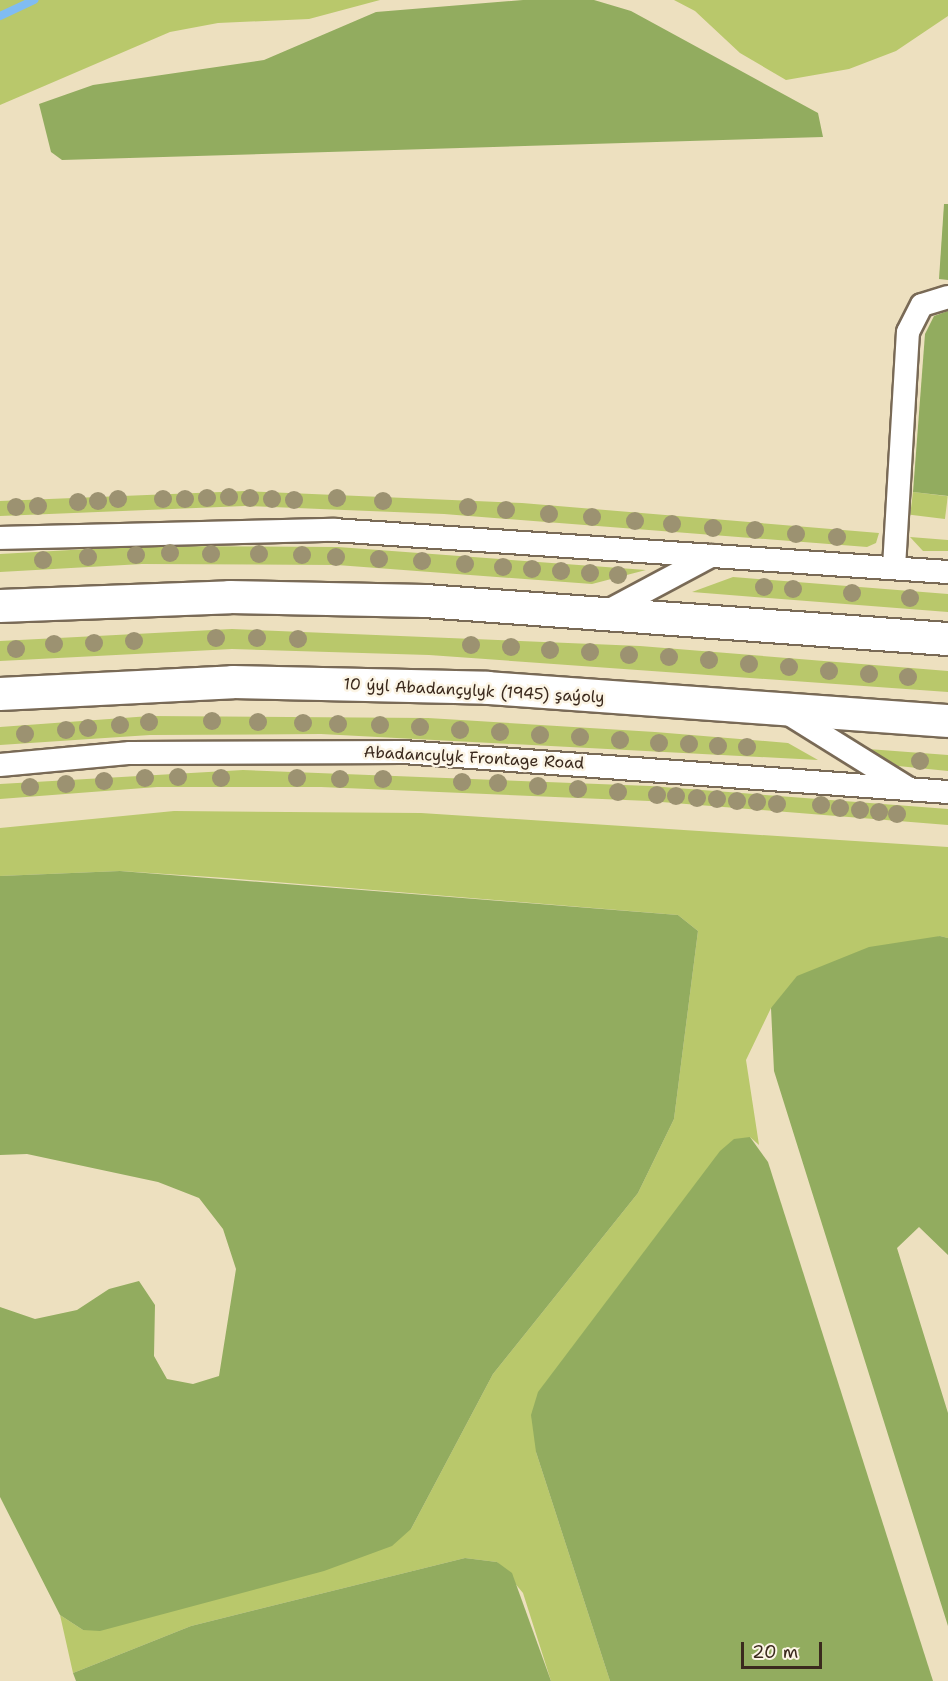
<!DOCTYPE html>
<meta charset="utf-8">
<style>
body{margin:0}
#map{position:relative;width:948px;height:1681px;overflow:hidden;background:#ede0bf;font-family:"Shantell Sans",sans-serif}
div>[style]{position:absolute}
.green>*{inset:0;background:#b9c86b;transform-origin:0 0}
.forest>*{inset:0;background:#92ac5f}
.stream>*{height:8px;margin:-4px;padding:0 4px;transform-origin:4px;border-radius:4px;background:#80bcf2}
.roads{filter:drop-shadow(2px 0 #796a56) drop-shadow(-2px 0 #796a56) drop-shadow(0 2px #796a56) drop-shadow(0 -2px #796a56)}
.minor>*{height:22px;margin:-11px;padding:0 11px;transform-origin:11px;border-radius:11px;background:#fff}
.secondary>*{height:32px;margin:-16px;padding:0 16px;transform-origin:16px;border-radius:16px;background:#fff}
.trees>*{width:18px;height:18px;margin:-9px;border-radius:50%;background:#9c9271}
span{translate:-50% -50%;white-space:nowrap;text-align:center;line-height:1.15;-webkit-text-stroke:5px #fcf5e5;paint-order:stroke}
.street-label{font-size:16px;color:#3b2a1e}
.scale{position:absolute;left:741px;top:1642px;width:81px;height:27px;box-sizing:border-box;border:3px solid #3b2a1e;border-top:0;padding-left:8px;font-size:18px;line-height:21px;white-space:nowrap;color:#3b2a1e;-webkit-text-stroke:4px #fcf5e5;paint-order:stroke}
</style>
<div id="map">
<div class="green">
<div style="clip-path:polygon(0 0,380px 0,309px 19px,218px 23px,170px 32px,0 105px)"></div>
<div style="clip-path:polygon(674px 0,948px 0,948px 16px,896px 51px,849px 69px,786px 80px,740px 53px,695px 11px)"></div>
<div style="clip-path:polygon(245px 491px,522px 503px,879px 533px,876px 543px,867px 547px,444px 514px,245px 506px,0 516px,0 501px)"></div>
<div style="left:913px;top:492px;width:35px;height:23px;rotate:7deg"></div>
<div style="clip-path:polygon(910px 537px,948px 540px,948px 551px,923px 551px)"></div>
<div style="clip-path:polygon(142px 546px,338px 547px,646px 570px,592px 584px,337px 565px,142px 564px,0 572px,0 554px)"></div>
<div style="clip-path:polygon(733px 577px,948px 594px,948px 612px,692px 592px)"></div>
<div style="clip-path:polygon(232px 629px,640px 646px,948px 671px,948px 692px,429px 655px,232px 649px,0 661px,0 641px)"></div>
<div style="clip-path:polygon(150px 716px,428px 718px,655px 732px,788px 743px,818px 760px,321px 734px,150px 735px,0 745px,0 727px)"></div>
<div style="clip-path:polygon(868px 749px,948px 755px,948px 771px,898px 766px)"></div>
<div style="clip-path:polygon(243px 770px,650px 786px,948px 809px,948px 825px,649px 801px,321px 787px,157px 787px,0 799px,0 784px)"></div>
<div style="clip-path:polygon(174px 811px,421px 813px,948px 847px,948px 938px,940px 936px,771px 1008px,746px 1060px,759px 1145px,750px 1137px,536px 1452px,610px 1681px,551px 1681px,523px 1593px,497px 1562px,465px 1558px,191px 1626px,73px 1673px,60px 1615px,83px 1630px,411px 1529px,493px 1374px,638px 1193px,674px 1119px,698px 931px,678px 915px,226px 878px,120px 871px,0 876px,0 828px)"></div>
</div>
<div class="forest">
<div style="clip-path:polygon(523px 0,594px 0,631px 11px,818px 113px,823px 137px,62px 160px,51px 152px,39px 104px,93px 85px,264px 60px,376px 12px)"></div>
<div style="clip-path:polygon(944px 204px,948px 204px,948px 280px,939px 279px)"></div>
<div style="clip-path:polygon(948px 311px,948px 496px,913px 492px,925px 334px,934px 316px)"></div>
<div style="clip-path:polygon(120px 871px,678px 915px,698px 931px,674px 1119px,638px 1193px,493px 1374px,411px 1529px,392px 1546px,324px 1571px,100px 1631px,83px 1630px,60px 1615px,0 1497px,0 1307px,35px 1319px,77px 1310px,109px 1289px,139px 1281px,155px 1305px,154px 1356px,167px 1379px,193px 1384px,219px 1376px,236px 1269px,223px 1229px,199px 1198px,158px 1182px,27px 1154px,0 1155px,0 876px)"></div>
<div style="clip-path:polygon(940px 936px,948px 938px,948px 1255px,919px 1227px,897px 1248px,948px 1413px,948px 1626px,774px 1071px,771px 1008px,797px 976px,869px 947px)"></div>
<div style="clip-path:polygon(750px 1137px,768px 1162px,933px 1681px,610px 1681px,536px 1452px,531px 1415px,538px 1392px,720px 1151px,734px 1139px)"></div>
<div style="clip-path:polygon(465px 1558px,497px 1562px,512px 1573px,551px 1681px,76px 1681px,73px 1673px,191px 1626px)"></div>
</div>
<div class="stream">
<div style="left:0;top:16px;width:38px;rotate:-25deg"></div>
</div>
<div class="roads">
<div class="minor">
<div style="left:0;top:538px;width:333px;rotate:-1.4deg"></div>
<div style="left:333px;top:530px;width:616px;rotate:3.91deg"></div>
<div style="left:894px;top:567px;width:235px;rotate:-86.6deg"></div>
<div style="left:908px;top:332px;width:30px;rotate:-63deg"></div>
<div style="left:922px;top:305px;width:27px;rotate:-17deg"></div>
<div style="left:606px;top:612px;width:119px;rotate:-28.1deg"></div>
<div style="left:784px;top:711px;width:144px;rotate:31.9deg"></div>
<div style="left:0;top:765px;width:131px;rotate:-5.3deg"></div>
<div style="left:130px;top:753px;width:273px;rotate:-0.2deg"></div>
<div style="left:403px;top:752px;width:546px;rotate:4.2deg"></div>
</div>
<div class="secondary">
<div style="left:0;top:606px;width:230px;rotate:-2.2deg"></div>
<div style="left:230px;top:597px;width:195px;rotate:1.2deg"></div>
<div style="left:425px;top:601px;width:524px;rotate:4.16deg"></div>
<div style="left:0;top:694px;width:233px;rotate:-2.9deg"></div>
<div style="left:233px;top:682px;width:255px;rotate:1.3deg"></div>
<div style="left:488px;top:688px;width:461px;rotate:4.1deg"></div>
</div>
</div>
<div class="trees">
<div style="left:229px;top:497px"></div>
<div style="left:207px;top:498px"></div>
<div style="left:250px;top:498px"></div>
<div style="left:337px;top:498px"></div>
<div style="left:118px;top:499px"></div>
<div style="left:163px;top:499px"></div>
<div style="left:185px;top:499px"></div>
<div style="left:272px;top:499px"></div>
<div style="left:294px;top:500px"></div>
<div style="left:98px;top:501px"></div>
<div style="left:383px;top:501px"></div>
<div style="left:78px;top:502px"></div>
<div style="left:38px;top:506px"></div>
<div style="left:16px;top:507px"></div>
<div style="left:468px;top:507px"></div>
<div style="left:506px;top:510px"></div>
<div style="left:549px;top:514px"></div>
<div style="left:592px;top:517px"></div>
<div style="left:635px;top:521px"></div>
<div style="left:672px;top:524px"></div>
<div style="left:713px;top:528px"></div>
<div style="left:755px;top:530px"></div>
<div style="left:796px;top:534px"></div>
<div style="left:837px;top:537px"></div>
<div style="left:170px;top:553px"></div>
<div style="left:211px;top:554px"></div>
<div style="left:259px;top:554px"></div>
<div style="left:136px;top:555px"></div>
<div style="left:302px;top:555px"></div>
<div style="left:88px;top:557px"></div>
<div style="left:336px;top:557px"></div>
<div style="left:379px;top:559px"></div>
<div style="left:43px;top:560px"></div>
<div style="left:422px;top:561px"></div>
<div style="left:465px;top:564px"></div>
<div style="left:503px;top:567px"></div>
<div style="left:532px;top:569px"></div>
<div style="left:561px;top:571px"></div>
<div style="left:590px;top:573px"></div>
<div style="left:618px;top:575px"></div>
<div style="left:764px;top:587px"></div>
<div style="left:793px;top:589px"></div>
<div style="left:852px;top:593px"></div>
<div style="left:910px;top:598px"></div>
<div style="left:216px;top:638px"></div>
<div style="left:257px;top:638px"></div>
<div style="left:298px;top:639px"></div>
<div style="left:134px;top:641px"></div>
<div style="left:94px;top:643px"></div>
<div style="left:54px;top:644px"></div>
<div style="left:471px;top:645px"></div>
<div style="left:511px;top:647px"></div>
<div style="left:16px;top:649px"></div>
<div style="left:550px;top:650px"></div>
<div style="left:590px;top:652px"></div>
<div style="left:629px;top:655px"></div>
<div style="left:669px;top:657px"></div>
<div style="left:709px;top:660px"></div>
<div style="left:749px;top:664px"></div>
<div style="left:789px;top:667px"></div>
<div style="left:829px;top:671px"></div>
<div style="left:869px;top:674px"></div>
<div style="left:908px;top:677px"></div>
<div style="left:212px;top:721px"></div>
<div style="left:149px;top:722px"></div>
<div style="left:258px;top:722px"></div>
<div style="left:303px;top:723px"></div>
<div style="left:338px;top:724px"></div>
<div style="left:120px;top:725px"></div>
<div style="left:380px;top:725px"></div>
<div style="left:420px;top:727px"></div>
<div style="left:88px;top:728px"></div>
<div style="left:66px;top:730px"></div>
<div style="left:460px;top:730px"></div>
<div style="left:500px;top:732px"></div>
<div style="left:25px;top:734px"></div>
<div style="left:540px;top:735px"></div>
<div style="left:580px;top:737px"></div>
<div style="left:620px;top:740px"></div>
<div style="left:659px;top:743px"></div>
<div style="left:689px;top:744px"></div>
<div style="left:718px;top:746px"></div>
<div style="left:747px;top:747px"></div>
<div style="left:920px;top:761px"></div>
<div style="left:178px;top:777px"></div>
<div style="left:145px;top:778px"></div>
<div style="left:221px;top:778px"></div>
<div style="left:297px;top:778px"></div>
<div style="left:340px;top:779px"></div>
<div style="left:383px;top:779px"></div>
<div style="left:104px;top:781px"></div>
<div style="left:462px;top:782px"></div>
<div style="left:498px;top:783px"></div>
<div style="left:66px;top:784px"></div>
<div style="left:538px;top:786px"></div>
<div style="left:30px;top:787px"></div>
<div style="left:578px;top:789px"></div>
<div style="left:618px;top:792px"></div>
<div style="left:657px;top:795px"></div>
<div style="left:676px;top:796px"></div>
<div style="left:697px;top:798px"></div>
<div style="left:717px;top:799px"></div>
<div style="left:737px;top:801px"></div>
<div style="left:757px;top:802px"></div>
<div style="left:777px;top:804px"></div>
<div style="left:821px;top:805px"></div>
<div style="left:840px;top:808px"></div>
<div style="left:860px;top:810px"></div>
<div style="left:879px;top:812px"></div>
<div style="left:897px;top:814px"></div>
</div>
<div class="street-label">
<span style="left:474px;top:691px;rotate:3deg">10 ýyl Abadançylyk (1945) şaýoly</span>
<span style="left:474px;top:758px;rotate:3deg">Abadancylyk Frontage Road</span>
</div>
<div class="scale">20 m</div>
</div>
